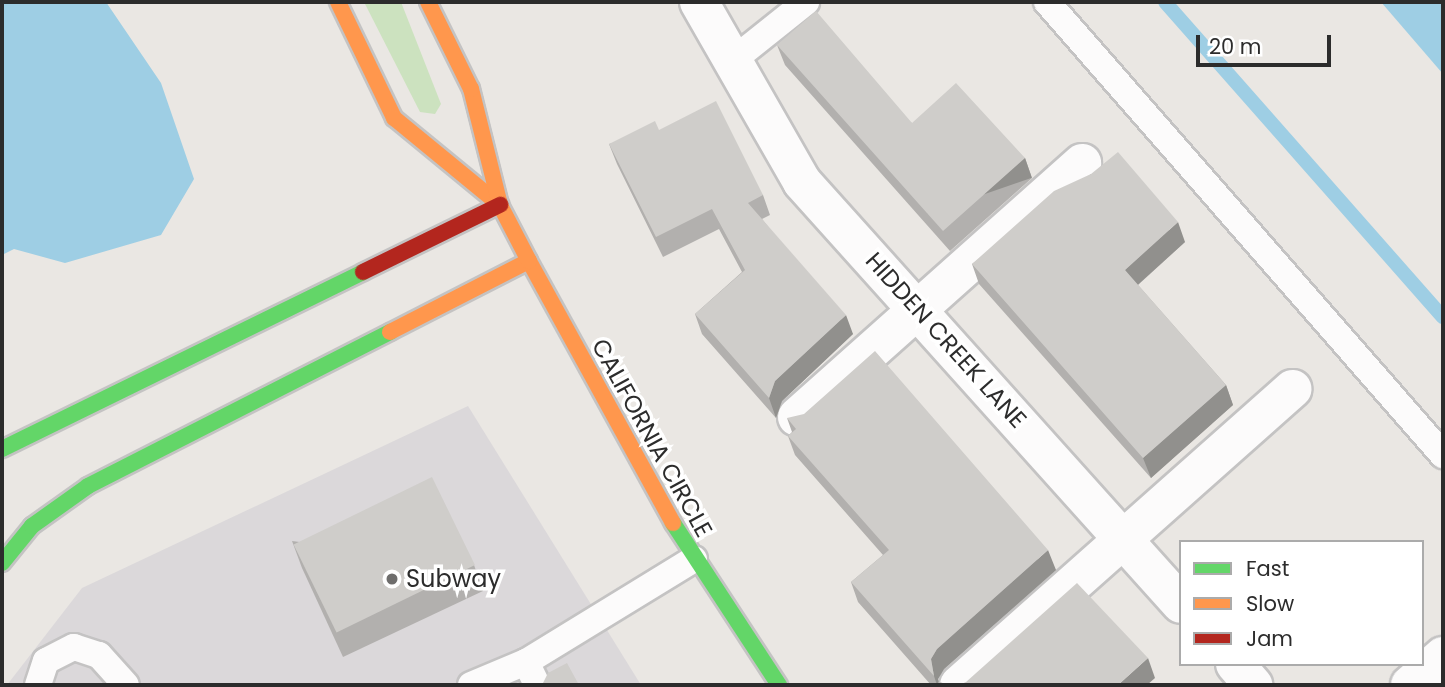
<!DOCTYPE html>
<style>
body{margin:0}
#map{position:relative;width:1445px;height:687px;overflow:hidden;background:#eae7e3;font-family:Poppins,sans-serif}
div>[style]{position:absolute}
.industrial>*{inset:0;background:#dbd8da}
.green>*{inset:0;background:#cce2bf}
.water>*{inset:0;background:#9ecee4}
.stream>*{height:14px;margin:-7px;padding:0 7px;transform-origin:7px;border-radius:7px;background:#9ecee4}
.roads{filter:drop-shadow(2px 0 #c4c3c3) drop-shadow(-2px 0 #c4c3c3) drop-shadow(0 2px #c4c3c3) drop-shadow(0 -2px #c4c3c3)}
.lane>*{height:26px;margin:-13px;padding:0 13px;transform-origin:13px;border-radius:13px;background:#fcfbfb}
.street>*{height:38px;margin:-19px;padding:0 19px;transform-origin:19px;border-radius:19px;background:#fcfbfb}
.fast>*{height:16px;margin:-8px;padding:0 8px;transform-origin:8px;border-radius:8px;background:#63d668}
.slow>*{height:16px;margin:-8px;padding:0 8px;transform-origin:8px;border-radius:8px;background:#ff974d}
.jam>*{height:16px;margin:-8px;padding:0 8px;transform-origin:8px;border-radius:8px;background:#b3261e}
.wall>*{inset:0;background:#b2b0ae}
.shaded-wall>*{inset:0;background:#91908d;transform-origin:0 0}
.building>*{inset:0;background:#cfcdca;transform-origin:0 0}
.dots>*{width:19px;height:19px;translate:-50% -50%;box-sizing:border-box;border:4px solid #fff;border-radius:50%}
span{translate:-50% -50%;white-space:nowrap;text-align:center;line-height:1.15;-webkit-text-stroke:7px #fff;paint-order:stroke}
.street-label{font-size:24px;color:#2c2c2c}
.poi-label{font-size:24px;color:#2c2c2c}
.left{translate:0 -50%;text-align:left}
.frame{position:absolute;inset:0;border:4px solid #2c2c2c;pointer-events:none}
.legend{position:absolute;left:1179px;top:540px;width:245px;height:126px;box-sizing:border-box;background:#fff;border:2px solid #ababab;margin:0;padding:9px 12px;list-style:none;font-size:21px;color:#2c2c2c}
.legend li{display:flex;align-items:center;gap:14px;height:35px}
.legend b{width:35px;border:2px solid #ababab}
.scale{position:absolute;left:1196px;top:35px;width:135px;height:32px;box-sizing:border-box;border:4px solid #2c2c2c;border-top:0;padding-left:9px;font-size:21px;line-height:24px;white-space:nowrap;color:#2c2c2c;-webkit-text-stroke:5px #fff;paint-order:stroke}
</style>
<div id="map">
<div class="industrial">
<div style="clip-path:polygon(468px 406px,641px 685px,7px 685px,82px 588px)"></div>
</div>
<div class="green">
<div style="clip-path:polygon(364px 2px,401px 2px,441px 104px,435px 114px,420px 112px)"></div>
</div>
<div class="water">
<div style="clip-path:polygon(2px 2px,106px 2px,161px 83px,194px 179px,161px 235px,65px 263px,14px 249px,2px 255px)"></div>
<div style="clip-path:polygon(1381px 2px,1443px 2px,1443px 74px)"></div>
</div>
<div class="stream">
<div style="left:1165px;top:2px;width:420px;rotate:48.6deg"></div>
</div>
<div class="roads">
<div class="lane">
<div style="left:1047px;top:2px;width:602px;rotate:48.84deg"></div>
<div style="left:732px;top:61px;width:95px;rotate:-38.6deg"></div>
<div style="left:526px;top:662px;width:25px;rotate:64deg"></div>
<div style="left:38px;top:685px;width:25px;rotate:-72deg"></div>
<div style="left:46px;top:661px;width:31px;rotate:-27deg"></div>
<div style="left:74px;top:647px;width:26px;rotate:18deg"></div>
<div style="left:99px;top:655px;width:40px;rotate:48deg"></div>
<div style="left:471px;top:685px;width:60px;rotate:-22.7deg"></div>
<div style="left:526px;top:662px;width:197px;rotate:-31.5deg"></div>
</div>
<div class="street">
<div style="left:699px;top:2px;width:207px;rotate:60.2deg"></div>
<div style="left:802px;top:182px;width:567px;rotate:48.07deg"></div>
<div style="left:797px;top:417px;width:382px;rotate:-41.7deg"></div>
<div style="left:1235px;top:664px;width:28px;rotate:49deg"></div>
<div style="left:959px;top:685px;width:446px;rotate:-41.6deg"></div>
<div style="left:1410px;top:685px;width:44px;rotate:-41.3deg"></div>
</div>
<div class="fast">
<div style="left:2px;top:449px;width:402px;rotate:-26.1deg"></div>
<div style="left:673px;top:523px;width:194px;rotate:56.8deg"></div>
<div style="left:2px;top:563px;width:48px;rotate:-51deg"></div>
<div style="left:32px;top:526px;width:69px;rotate:-35.5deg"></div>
<div style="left:88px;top:486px;width:339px;rotate:-27deg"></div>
</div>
<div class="slow">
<div style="left:338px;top:2px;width:129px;rotate:64.2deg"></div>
<div style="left:394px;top:118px;width:137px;rotate:39.4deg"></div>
<div style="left:529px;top:261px;width:299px;rotate:61.2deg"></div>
<div style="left:390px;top:332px;width:156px;rotate:-27.1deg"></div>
<div style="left:529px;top:261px;width:63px;rotate:-117.4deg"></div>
<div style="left:500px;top:205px;width:120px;rotate:-104deg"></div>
<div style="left:471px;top:89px;width:97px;rotate:-116.3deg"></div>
</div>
<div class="jam">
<div style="left:363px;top:272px;width:153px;rotate:-26.1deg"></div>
</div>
</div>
<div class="wall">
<div style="clip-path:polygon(777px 45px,912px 123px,1025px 158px,1032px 178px,950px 251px,785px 65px)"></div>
<div style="clip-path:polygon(659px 130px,763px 195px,770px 215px,762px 219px,853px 334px,782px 401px,776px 418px,702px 334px,695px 314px,742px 272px,719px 229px,663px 257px,617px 164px,609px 144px)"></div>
<div style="clip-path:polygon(1091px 174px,1185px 242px,1138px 285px,1226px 385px,1233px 405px,1151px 478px,979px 284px,972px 264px)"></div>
<div style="clip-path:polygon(787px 418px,1056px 570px,944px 669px,938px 679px,939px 682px,950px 685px,940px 685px,939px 683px,939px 685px,931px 685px,858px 602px,851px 582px,883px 555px,795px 455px,788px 436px,792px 432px)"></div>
<div style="clip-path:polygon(292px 541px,474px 565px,483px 591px,343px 657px,302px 568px)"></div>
</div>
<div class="shaded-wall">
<div style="left:1025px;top:158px;width:21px;height:110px;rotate:71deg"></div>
<div style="clip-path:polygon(1178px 222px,1185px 242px,1132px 290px,1125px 270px)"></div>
<div style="clip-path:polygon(846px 315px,853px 334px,782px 401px,776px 418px,769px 398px,775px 381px)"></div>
<div style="clip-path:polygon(1226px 385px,1233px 405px,1151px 478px,1143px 458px)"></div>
<div style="clip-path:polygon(1048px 550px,1056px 570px,944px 669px,938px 679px,939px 685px,937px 685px,934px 676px,931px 659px,937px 649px)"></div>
<div style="clip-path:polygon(1148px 658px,1155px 678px,1147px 685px,1118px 685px)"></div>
</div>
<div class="building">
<div style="clip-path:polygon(816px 11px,912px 123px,956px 83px,1025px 158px,943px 231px,777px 45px)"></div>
<div style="clip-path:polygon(716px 101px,763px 195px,748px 203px,846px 315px,775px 381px,769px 398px,695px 314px,745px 270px,712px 209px,656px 237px,609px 144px,655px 121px,659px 130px)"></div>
<div style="clip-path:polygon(1118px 152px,1178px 222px,1125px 270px,1226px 385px,1143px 458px,972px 264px,1054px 191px,1091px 174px)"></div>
<div style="clip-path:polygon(875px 351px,1048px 550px,937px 649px,931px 659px,934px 676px,851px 582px,889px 550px,788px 436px,796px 429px,787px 418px,804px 414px)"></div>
<div style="left:432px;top:477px;width:98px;height:154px;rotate:64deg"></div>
<div style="clip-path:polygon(1077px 583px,1148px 658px,1118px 685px,959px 685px,966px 682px)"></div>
<div style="clip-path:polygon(567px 663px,579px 685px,542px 685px,548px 673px)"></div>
<div style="clip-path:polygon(938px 682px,950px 685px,941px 685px)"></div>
</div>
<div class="dots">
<div style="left:392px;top:579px;background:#6e6d6c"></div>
</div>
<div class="street-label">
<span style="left:946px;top:340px;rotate:48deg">HIDDEN CREEK LANE</span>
<span style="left:652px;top:438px;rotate:61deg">CALIFORNIA CIRCLE</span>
</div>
<div class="poi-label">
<span class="left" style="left:406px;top:579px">Subway</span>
</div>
<div class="frame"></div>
<ul class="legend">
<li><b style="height:9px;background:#63d668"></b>Fast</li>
<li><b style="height:9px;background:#ff974d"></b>Slow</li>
<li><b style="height:9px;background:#b3261e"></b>Jam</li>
</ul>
<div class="scale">20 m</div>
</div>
